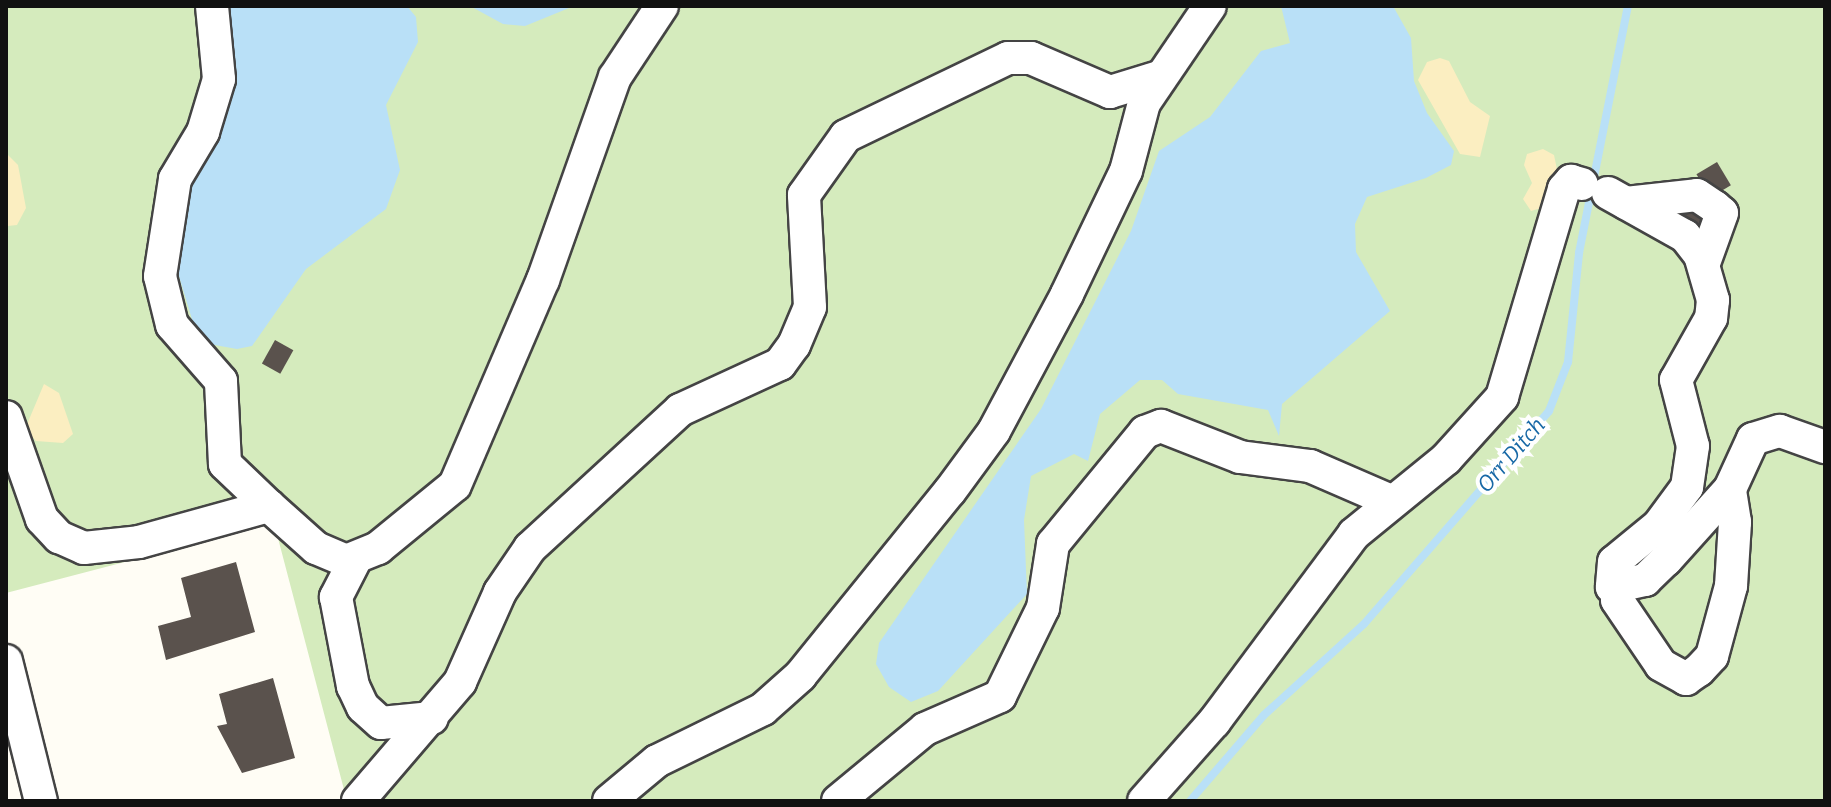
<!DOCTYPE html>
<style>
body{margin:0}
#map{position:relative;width:1831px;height:807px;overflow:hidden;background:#fffdf5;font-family:Bitter,serif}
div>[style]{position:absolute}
.green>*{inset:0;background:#d5ebbd}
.sand>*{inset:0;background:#fbeec1}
.water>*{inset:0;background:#b9e0f7}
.stream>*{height:8px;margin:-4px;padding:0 4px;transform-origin:4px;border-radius:4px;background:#b9e0f7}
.building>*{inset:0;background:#5a524d;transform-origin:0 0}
.roads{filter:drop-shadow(2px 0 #444) drop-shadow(-2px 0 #444) drop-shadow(0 2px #444) drop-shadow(0 -2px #444)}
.minor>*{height:32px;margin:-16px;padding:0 16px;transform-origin:16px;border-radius:16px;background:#fff}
span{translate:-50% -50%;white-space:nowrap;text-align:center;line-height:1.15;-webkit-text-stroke:8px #fff;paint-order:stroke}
.water-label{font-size:22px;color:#1768a6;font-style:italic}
.frame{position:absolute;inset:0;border:8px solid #111;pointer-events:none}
</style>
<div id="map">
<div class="green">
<div style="clip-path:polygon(6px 6px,1825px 6px,1825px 801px,347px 801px,274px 523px,6px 593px)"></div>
</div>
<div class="sand">
<div style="clip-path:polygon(1440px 58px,1449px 61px,1470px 102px,1490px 116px,1480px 157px,1460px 154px,1418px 80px,1427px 62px)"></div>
<div style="clip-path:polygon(1543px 149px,1554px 155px,1558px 174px,1548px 206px,1531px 211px,1523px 199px,1532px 183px,1524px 165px,1527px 154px)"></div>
<div style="clip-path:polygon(6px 153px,18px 165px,26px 208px,17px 225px,8px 226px)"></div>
<div style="clip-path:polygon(44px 384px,59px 393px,73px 434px,63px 443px,36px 441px,25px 429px)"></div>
</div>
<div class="water">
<div style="clip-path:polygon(217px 6px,407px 6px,416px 17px,418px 42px,386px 105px,400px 170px,386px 209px,306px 269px,252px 346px,237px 349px,209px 344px,194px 326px,172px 253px,176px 210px,198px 160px)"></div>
<div style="clip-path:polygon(470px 6px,574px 6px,525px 26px,503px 24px)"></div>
<div style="clip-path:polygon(1281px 6px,1393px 6px,1411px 38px,1414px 81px,1427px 113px,1454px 151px,1451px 165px,1426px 178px,1367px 197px,1355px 224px,1356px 252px,1390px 311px,1282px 404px,1279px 436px,1268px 410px,1178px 394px,1162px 380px,1140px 380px,1100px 414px,1088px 461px,1074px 454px,1031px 476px,1024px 520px,1027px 594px,938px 691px,911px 702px,889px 687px,876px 664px,879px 643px,1041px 409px,1131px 231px,1159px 151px,1210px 117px,1261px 51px,1290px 43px)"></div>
</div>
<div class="stream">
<div style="left:1190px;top:801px;width:113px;rotate:-49.3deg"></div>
<div style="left:1264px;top:715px;width:135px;rotate:-42.3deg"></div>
<div style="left:1364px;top:624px;width:282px;rotate:-49deg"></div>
<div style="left:1549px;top:411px;width:53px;rotate:-68.8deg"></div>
<div style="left:1568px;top:362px;width:110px;rotate:-84.2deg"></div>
<div style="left:1579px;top:253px;width:252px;rotate:-78.8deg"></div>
</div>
<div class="building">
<div style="left:1717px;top:162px;width:27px;height:24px;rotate:59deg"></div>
<div style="left:1691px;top:204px;width:27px;height:22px;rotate:27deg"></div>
<div style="left:275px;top:340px;width:21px;height:27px;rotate:29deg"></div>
<div style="clip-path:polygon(236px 562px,255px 632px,166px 660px,158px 626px,191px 617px,181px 578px)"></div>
<div style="clip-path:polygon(273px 678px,295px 758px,242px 773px,217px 726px,227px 724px,219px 694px)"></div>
</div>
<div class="roads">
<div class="minor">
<div style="left:1608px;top:193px;width:88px;rotate:29.2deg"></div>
<div style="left:1685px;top:236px;width:24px;rotate:52deg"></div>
<div style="left:1700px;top:255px;width:47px;rotate:73.9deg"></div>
<div style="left:1713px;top:300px;width:18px;rotate:96deg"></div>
<div style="left:1711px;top:318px;width:71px;rotate:119.4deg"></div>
<div style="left:1676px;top:380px;width:68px;rotate:75.6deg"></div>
<div style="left:1693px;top:446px;width:41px;rotate:98.3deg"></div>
<div style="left:1687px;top:487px;width:47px;rotate:126.4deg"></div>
<div style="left:1659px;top:525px;width:58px;rotate:140.6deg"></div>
<div style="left:1614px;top:562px;width:25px;rotate:95deg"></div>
<div style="left:1612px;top:587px;width:34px;rotate:-12deg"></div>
<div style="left:1645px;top:580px;width:29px;rotate:-44deg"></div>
<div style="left:1666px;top:560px;width:96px;rotate:-48deg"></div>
<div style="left:1730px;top:489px;width:55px;rotate:-65.3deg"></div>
<div style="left:1753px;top:439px;width:28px;rotate:-17deg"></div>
<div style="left:1780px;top:431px;width:48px;rotate:19.6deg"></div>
<div style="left:1626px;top:203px;width:71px;rotate:-6.4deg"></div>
<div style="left:1697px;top:195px;width:22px;rotate:34deg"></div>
<div style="left:1715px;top:207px;width:9px;rotate:41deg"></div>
<div style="left:1722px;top:213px;width:53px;rotate:109.8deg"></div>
<div style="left:6px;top:417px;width:108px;rotate:70.6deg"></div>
<div style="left:42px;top:519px;width:25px;rotate:47deg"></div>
<div style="left:59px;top:537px;width:27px;rotate:24deg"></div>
<div style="left:84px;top:548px;width:55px;rotate:-6.2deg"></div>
<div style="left:139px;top:542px;width:135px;rotate:-15.5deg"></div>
<div style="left:269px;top:506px;width:61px;rotate:-136.3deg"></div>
<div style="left:225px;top:464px;width:83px;rotate:-92.8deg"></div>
<div style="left:221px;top:381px;width:74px;rotate:-131.2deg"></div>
<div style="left:172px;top:325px;width:50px;rotate:-103.8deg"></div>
<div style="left:160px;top:276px;width:98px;rotate:-81.2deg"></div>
<div style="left:175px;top:179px;width:55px;rotate:-59.2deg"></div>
<div style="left:203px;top:132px;width:55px;rotate:-73.2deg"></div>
<div style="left:219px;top:79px;width:73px;rotate:-95.5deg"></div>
<div style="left:269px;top:506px;width:63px;rotate:41.8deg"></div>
<div style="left:316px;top:548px;width:33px;rotate:23deg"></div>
<div style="left:346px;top:561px;width:35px;rotate:-22deg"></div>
<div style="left:378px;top:548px;width:99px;rotate:-39.3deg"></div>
<div style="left:455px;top:485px;width:223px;rotate:-66.8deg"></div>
<div style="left:543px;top:280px;width:215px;rotate:-70.5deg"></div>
<div style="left:615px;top:77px;width:85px;rotate:-56.5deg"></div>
<div style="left:355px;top:560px;width:42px;rotate:117.2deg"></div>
<div style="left:336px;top:597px;width:91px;rotate:79.2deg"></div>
<div style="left:353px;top:686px;width:23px;rotate:65deg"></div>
<div style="left:363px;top:707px;width:24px;rotate:42deg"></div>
<div style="left:381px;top:723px;width:51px;rotate:-5.6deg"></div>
<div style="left:1619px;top:589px;width:11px;rotate:100deg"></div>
<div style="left:1617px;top:600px;width:78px;rotate:55.9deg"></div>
<div style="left:1661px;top:665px;width:29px;rotate:29deg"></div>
<div style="left:1686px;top:679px;width:16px;rotate:-35deg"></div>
<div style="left:1699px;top:670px;width:19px;rotate:-47deg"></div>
<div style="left:1712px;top:656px;width:73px;rotate:-74.8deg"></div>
<div style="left:1731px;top:586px;width:64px;rotate:-86.4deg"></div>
<div style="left:1735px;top:522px;width:33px;rotate:-99deg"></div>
<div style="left:6px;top:661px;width:144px;rotate:76deg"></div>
<div style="left:358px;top:801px;width:157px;rotate:-49.4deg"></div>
<div style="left:460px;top:682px;width:98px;rotate:-66deg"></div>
<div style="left:500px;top:592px;width:53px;rotate:-55.7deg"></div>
<div style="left:530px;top:548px;width:204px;rotate:-42.6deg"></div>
<div style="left:680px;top:410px;width:110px;rotate:-24.7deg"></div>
<div style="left:780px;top:364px;width:24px;rotate:-54deg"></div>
<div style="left:794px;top:345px;width:41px;rotate:-67.2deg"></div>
<div style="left:810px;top:307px;width:112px;rotate:-93.1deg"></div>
<div style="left:804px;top:195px;width:72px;rotate:-54.6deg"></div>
<div style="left:846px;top:136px;width:180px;rotate:-25.7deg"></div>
<div style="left:1008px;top:58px;width:23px"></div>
<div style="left:1031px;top:58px;width:86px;rotate:23.3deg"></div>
<div style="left:1110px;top:92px;width:51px;rotate:-17deg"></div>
<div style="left:609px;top:801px;width:62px;rotate:-39.8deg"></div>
<div style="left:657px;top:761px;width:118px;rotate:-26.1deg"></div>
<div style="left:763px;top:709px;width:50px;rotate:-41.7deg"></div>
<div style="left:800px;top:676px;width:238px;rotate:-51deg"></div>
<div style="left:950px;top:491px;width:74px;rotate:-53.7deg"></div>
<div style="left:994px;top:431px;width:155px;rotate:-61.9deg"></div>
<div style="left:1067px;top:294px;width:136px;rotate:-64.4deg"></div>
<div style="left:1126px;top:171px;width:70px;rotate:-75.2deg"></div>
<div style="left:1144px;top:103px;width:117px;rotate:-55.8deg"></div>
<div style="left:838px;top:801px;width:113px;rotate:-39.6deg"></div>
<div style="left:925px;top:729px;width:82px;rotate:-23.7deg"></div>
<div style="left:1000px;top:696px;width:98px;rotate:-64deg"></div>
<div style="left:1043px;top:608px;width:65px;rotate:-81.1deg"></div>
<div style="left:1053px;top:544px;width:145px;rotate:-50.6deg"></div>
<div style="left:1145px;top:432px;width:17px;rotate:-21deg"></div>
<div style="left:1161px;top:426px;width:85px;rotate:21.4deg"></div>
<div style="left:1240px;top:457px;width:71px;rotate:7.3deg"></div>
<div style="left:1310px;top:466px;width:88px;rotate:23.4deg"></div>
<div style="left:1144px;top:801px;width:106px;rotate:-48.5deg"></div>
<div style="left:1214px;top:722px;width:234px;rotate:-53.3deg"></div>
<div style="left:1354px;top:534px;width:119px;rotate:-39.2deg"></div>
<div style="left:1446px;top:459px;width:84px;rotate:-47.9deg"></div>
<div style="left:1502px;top:397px;width:217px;rotate:-73.4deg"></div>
<div style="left:1564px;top:189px;width:11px;rotate:-49deg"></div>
<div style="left:1571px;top:181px;width:11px;rotate:15deg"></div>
</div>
</div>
<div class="water-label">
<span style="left:1511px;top:455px;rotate:-49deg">Orr Ditch</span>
</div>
<div class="frame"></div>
</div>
